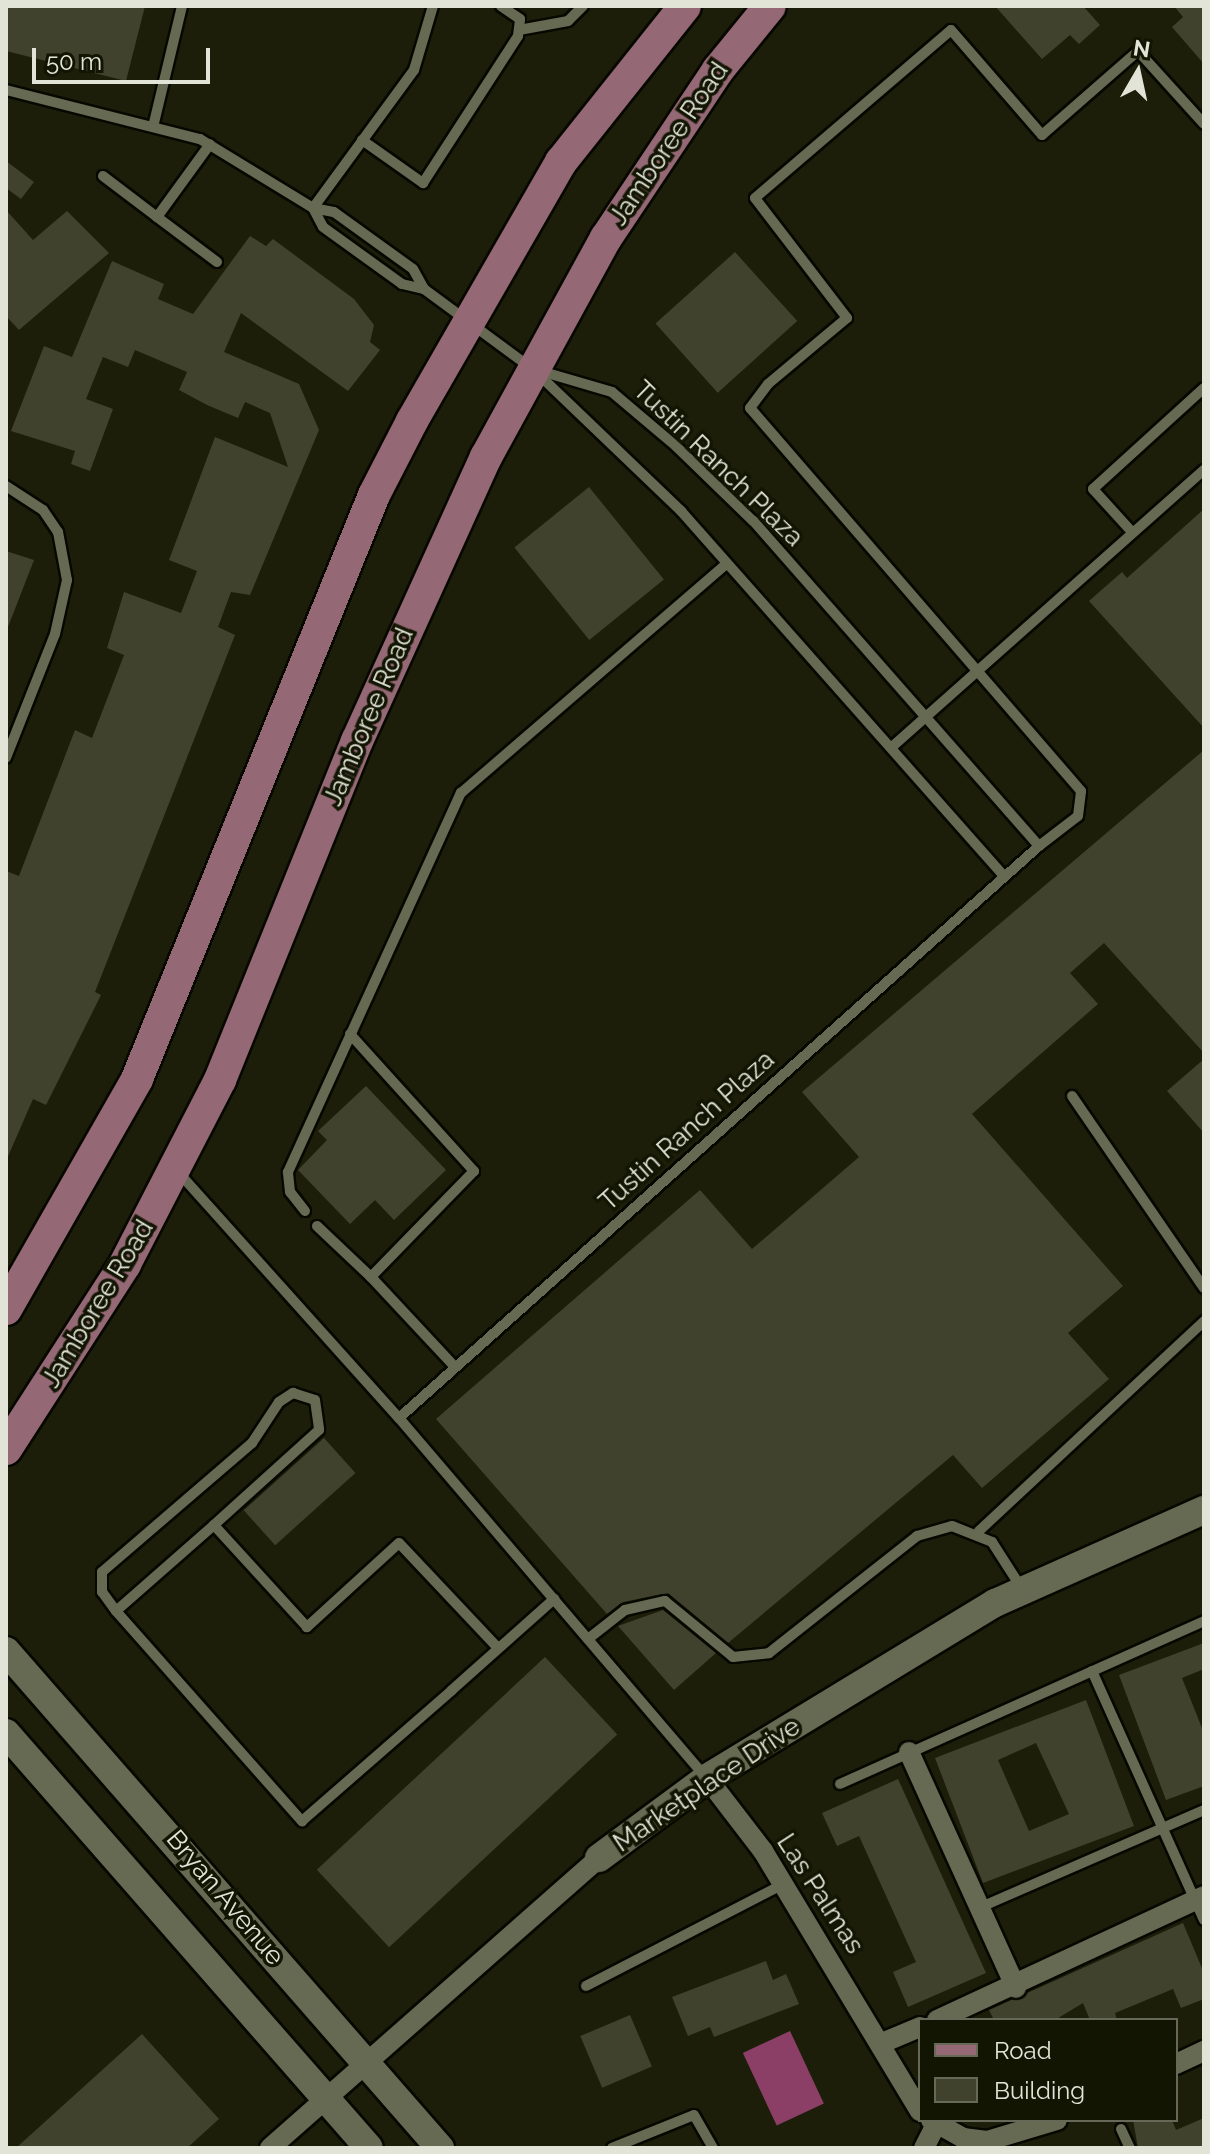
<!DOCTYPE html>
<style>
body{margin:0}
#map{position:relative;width:1210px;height:2154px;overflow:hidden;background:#1c1e0a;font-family:Raleway,sans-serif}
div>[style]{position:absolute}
.water>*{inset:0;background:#8c3f66;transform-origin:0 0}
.building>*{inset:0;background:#40422d;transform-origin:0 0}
.roads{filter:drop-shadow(2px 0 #070800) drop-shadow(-2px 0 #070800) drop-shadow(0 2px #070800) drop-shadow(0 -2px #070800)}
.lane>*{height:10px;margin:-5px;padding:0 5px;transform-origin:5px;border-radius:5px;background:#676a53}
.street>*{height:20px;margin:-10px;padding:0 10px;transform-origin:10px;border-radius:10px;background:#676a53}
.secondary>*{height:28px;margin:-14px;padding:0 14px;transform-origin:14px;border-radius:14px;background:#676a53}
.primary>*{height:32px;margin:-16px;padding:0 16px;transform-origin:16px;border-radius:16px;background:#956875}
span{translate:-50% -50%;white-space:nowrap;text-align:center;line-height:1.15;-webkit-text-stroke:7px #131503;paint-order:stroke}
.street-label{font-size:26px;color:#e2e4d7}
.frame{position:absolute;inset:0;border:8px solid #e2e4d7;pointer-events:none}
.legend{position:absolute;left:918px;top:2018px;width:260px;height:104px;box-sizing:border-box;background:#131503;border:2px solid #666858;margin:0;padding:10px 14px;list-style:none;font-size:24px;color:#e2e4d7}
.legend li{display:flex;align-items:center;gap:16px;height:40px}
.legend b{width:40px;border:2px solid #666858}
.north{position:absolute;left:1098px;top:32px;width:80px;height:80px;-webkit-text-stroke:6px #131503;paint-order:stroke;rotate:9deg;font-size:22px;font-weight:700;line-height:32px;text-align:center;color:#e2e4d7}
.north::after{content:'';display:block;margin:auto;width:28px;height:36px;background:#e2e4d7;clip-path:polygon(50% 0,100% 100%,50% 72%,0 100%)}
.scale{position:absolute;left:32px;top:48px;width:178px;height:36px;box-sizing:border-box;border:4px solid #e2e4d7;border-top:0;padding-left:10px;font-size:24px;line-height:28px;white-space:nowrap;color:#e2e4d7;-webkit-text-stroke:6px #131503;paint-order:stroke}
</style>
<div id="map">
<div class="water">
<div style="left:790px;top:2031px;width:80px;height:52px;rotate:65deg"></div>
</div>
<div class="building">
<div style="clip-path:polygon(6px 6px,145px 6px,126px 81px,6px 51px)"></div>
<div style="clip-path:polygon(995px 6px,1083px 6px,1100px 25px,1079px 44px,1070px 35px,1042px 59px)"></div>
<div style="clip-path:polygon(1174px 6px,1204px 6px,1204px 64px,1172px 27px,1183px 17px)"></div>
<div style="clip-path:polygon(6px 161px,34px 182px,21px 199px,6px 188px)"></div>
<div style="clip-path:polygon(6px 210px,33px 240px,67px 211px,109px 253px,19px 330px,6px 316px)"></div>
<div style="clip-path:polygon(250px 236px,266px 246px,273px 239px,354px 299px,374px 325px,370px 342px,380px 350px,348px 391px,241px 313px,224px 352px,299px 384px,319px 430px,250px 595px,231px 592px,218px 627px,235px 635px,95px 992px,101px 995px,46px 1105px,33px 1099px,6px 1161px,6px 871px,19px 876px,75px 730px,92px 738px,124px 655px,107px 648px,124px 592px,181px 613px,197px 571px,169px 560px,215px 437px,288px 467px,270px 413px,245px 402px,238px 418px,207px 405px,179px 390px,187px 372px,135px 350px,128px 367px,103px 357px,86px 399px,113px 409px,90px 471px,71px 464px,75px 451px,11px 431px,44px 346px,72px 357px,112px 261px,164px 284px,158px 299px,193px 314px)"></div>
<div style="left:735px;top:252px;width:93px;height:107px;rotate:48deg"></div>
<div style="left:589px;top:487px;width:119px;height:96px;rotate:51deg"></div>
<div style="clip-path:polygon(1204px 509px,1204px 728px,1089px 601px,1122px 572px,1127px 578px)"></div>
<div style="clip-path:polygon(6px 551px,34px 560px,8px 627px,6px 627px)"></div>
<div style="clip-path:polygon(1204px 750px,1204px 1053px,1104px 943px,1070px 973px,1098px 1004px,972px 1114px,1123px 1286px,1068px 1333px,1109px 1379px,982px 1488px,953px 1455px,728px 1643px,668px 1593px,623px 1602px,607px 1614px,436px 1419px,700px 1190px,752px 1249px,859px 1157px,802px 1092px)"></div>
<div style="clip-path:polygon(1204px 1059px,1204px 1133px,1167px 1091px)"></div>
<div style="clip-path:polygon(366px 1086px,446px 1170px,394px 1220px,375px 1200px,350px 1224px,298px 1170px,327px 1140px,318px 1131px)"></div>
<div style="left:324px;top:1438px;width:47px;height:108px;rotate:48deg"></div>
<div style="clip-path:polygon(663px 1610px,716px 1653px,674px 1690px,618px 1626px)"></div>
<div style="clip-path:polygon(1204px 1643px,1204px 1669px,1182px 1678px,1204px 1733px,1204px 1786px,1166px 1800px,1119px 1675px)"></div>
<div style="left:545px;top:1657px;width:106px;height:312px;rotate:47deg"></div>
<div style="clip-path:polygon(evenodd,1086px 1700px,1134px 1826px,983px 1883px,935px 1758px,1086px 1700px,1036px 1743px,1069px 1814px,1029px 1831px,998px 1760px,1036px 1743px)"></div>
<div style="clip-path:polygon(898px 1779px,986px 1973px,908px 2007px,893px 1972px,916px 1962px,859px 1836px,837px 1846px,822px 1813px)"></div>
<div style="clip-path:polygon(1183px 1923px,1204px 1973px,1204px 1999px,1181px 2008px,1173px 1989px,1115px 2013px,1117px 2020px,1090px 2020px,1083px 2003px,1055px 2020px,994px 2020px,989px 2010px)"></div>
<div style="clip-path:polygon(766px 1961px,773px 1980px,786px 1974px,799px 2004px,714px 2037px,710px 2027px,688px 2036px,672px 1997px)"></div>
<div style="left:630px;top:2015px;width:56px;height:54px;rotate:67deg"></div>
<div style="clip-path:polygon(142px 2034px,219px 2119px,187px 2148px,16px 2148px)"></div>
<div style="clip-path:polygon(1204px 2118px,1204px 2148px,1138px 2148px,1133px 2120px,1172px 2120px,1176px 2130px)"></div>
</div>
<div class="roads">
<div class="lane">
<div style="left:519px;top:30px;width:50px;rotate:-10.4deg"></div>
<div style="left:568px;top:21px;width:21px;rotate:-45deg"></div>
<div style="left:6px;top:90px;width:200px;rotate:14.2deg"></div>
<div style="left:200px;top:139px;width:132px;rotate:31.4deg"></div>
<div style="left:313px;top:208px;width:21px;rotate:11deg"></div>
<div style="left:334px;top:212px;width:97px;rotate:35.8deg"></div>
<div style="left:413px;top:269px;width:23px;rotate:61deg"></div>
<div style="left:424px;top:289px;width:137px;rotate:36.4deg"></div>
<div style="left:534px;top:370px;width:204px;rotate:43.8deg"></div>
<div style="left:681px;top:511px;width:487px;rotate:48.5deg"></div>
<div style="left:153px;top:127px;width:124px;rotate:-76.5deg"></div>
<div style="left:362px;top:140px;width:75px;rotate:35.2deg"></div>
<div style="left:423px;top:183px;width:175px;rotate:-57.1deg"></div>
<div style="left:518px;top:36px;width:17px;rotate:-83deg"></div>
<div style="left:520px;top:19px;width:23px;rotate:-146deg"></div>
<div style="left:103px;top:176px;width:68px;rotate:37.2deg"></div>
<div style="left:157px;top:217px;width:90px;rotate:-54deg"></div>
<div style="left:313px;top:208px;width:171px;rotate:-53.8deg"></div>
<div style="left:414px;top:70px;width:67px;rotate:-73.5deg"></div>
<div style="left:313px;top:208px;width:21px;rotate:62deg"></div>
<div style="left:323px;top:227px;width:97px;rotate:35.8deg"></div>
<div style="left:402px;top:284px;width:23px;rotate:13deg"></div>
<div style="left:157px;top:217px;width:75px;rotate:36.9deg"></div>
<div style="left:6px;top:486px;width:44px;rotate:33deg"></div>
<div style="left:43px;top:510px;width:27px;rotate:56deg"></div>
<div style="left:58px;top:532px;width:49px;rotate:79.4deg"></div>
<div style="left:67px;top:580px;width:55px;rotate:102.5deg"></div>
<div style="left:55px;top:634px;width:133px;rotate:111.6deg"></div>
<div style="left:1132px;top:532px;width:58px;rotate:-132.2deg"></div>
<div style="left:1093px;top:489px;width:150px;rotate:-42.3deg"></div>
<div style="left:893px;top:746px;width:416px;rotate:-41.6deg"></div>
<div style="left:1039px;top:846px;width:49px;rotate:-37.6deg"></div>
<div style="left:1078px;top:816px;width:25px;rotate:-83deg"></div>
<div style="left:1081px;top:791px;width:506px;rotate:-130.83deg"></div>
<div style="left:750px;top:408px;width:30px;rotate:-53deg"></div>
<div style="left:768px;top:384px;width:103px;rotate:-39.9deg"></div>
<div style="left:847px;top:318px;width:151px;rotate:-127.5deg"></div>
<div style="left:755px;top:198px;width:258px;rotate:-40.6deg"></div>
<div style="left:951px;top:30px;width:139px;rotate:49.1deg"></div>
<div style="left:1042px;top:135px;width:128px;rotate:-41.2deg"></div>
<div style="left:1138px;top:51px;width:98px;rotate:47.9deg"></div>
<div style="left:350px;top:1034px;width:185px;rotate:47.9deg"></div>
<div style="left:474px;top:1171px;width:148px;rotate:134.2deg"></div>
<div style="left:371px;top:1277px;width:123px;rotate:47deg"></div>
<div style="left:1072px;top:1096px;width:233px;rotate:55.5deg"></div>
<div style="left:179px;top:1173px;width:329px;rotate:48.1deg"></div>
<div style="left:399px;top:1418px;width:858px;rotate:-41.79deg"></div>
<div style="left:1039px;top:846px;width:433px;rotate:-131.3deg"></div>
<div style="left:753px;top:521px;width:106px;rotate:-135.8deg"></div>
<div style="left:677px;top:447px;width:85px;rotate:-139.8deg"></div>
<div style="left:612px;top:392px;width:75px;rotate:-163.7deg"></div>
<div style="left:305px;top:1211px;width:24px;rotate:-128deg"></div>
<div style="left:290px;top:1192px;width:20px;rotate:-96deg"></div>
<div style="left:288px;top:1172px;width:417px;rotate:-65.5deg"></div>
<div style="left:461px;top:793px;width:350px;rotate:-40.8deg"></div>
<div style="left:317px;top:1226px;width:74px;rotate:43.4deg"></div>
<div style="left:399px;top:1418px;width:470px;rotate:49.5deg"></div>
<div style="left:979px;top:1531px;width:308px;rotate:-43deg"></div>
<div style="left:116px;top:1611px;width:24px;rotate:-126deg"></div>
<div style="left:102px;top:1592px;width:20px;rotate:-90deg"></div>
<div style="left:102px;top:1572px;width:198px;rotate:-40.7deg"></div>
<div style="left:252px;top:1443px;width:49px;rotate:-56.6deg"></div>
<div style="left:279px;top:1402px;width:17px;rotate:-33deg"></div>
<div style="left:293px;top:1393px;width:23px;rotate:18deg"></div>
<div style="left:315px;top:1400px;width:30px;rotate:82deg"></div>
<div style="left:319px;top:1430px;width:142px;rotate:137.9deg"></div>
<div style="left:588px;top:1639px;width:47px;rotate:-38.1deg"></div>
<div style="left:625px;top:1610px;width:41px;rotate:-12.7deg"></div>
<div style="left:665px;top:1601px;width:88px;rotate:39.5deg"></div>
<div style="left:733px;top:1657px;width:36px;rotate:-6deg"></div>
<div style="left:769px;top:1653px;width:189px;rotate:-38.3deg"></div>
<div style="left:917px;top:1536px;width:36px;rotate:-16deg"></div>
<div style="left:952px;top:1526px;width:43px;rotate:21.8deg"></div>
<div style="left:992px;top:1542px;width:56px;rotate:57.4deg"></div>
<div style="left:498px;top:1648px;width:144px;rotate:-133.3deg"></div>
<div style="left:399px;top:1543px;width:125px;rotate:137.6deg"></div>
<div style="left:307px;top:1627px;width:138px;rotate:-132.4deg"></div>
<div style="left:214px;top:1525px;width:130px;rotate:138.7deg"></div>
<div style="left:116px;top:1611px;width:281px;rotate:48.5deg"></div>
<div style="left:302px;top:1821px;width:199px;rotate:-41.1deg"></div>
<div style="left:452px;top:1690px;width:137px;rotate:-41.7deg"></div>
<div style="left:1092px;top:1671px;width:273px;rotate:65.8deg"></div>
<div style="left:840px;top:1784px;width:399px;rotate:-24.1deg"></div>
<div style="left:981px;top:1907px;width:243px;rotate:-23.5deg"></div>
<div style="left:586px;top:1986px;width:223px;rotate:-27.3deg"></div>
<div style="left:1121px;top:2129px;width:21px;rotate:65deg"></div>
<div style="left:612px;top:2148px;width:88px;rotate:-21.9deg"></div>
<div style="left:694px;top:2115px;width:38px;rotate:60deg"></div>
</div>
<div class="street">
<div style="left:909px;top:1752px;width:259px;rotate:65.6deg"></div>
<div style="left:707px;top:1778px;width:92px;rotate:52.5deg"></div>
<div style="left:763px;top:1851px;width:304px;rotate:58.9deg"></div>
<div style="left:937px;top:2020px;width:294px;rotate:-24.9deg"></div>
<div style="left:882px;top:2043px;width:41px;rotate:-22.8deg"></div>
<div style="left:1176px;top:2064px;width:31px;rotate:-25deg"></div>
<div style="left:931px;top:2120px;width:37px;rotate:29deg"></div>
<div style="left:963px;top:2138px;width:24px;rotate:7deg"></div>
<div style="left:987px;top:2141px;width:73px;rotate:-16.7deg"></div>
<div style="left:270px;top:2148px;width:439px;rotate:-41.4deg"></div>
<div style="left:924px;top:2148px;width:27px;rotate:-63deg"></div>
</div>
<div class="secondary">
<div style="left:6px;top:1651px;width:660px;rotate:48.87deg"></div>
<div style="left:6px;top:1733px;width:551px;rotate:48.82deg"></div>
<div style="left:599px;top:1858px;width:134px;rotate:-36.5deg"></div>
<div style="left:707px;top:1778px;width:337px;rotate:-31.3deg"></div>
<div style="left:995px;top:1603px;width:229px;rotate:-24deg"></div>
</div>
<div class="primary">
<div style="left:6px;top:1309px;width:265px;rotate:-60.3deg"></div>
<div style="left:137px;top:1079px;width:630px;rotate:-67.91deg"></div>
<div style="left:374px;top:495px;width:83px;rotate:-62.8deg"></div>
<div style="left:412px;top:421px;width:299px;rotate:-60.1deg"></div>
<div style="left:561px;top:162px;width:199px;rotate:-51.5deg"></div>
<div style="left:6px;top:1449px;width:220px;rotate:-57.2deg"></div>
<div style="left:125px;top:1264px;width:207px;rotate:-62.7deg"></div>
<div style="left:220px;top:1080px;width:366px;rotate:-68deg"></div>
<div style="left:357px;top:741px;width:312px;rotate:-65.6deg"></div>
<div style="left:486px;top:457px;width:250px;rotate:-61.3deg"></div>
<div style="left:606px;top:238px;width:202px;rotate:-56.3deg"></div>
<div style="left:718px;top:70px;width:82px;rotate:-50.9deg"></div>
</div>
</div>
<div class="street-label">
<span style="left:669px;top:144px;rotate:-56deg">Jamboree Road</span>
<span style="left:718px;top:464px;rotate:44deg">Tustin Ranch Plaza</span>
<span style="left:369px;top:717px;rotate:-67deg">Jamboree Road</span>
<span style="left:687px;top:1131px;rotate:-42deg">Tustin Ranch Plaza</span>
<span style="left:98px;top:1304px;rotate:-59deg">Jamboree Road</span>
<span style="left:707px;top:1785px;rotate:-34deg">Marketplace Drive</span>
<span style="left:820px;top:1894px;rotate:57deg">Las Palmas</span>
<span style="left:225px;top:1898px;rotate:50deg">Bryan Avenue</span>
</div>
<div class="frame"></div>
<ul class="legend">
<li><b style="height:10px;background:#956875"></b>Road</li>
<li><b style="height:22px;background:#40422d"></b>Building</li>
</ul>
<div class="north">N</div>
<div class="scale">50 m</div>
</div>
